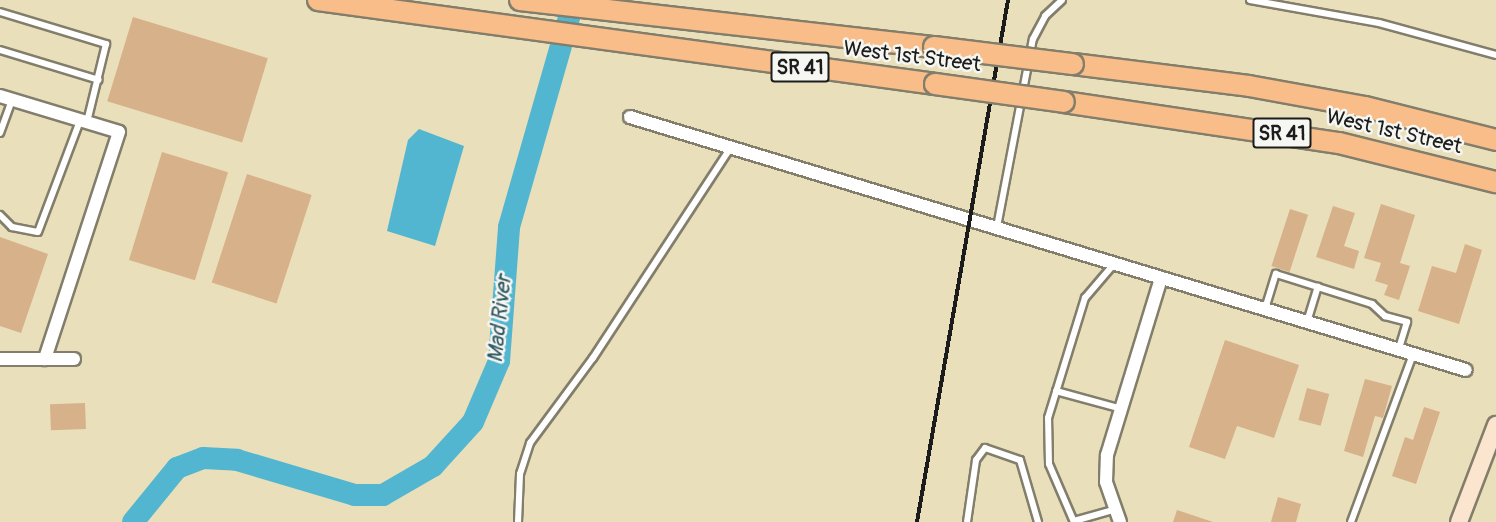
<!DOCTYPE html>
<style>
body{margin:0}
#map{position:relative;width:1496px;height:522px;overflow:hidden;background:#e9dfba;font-family:Pangolin,sans-serif}
div>[style]{position:absolute}
.water>*{inset:0;background:#52b6d1}
.river>*{height:22px;margin:-11px;padding:0 11px;transform-origin:11px;border-radius:11px;background:#52b6d1}
.building>*{inset:0;background:#d6b189;transform-origin:0 0}
.roads{filter:drop-shadow(2px 0 #827e6b) drop-shadow(-2px 0 #827e6b) drop-shadow(0 2px #827e6b) drop-shadow(0 -2px #827e6b)}
.service>*{height:6px;margin:-3px;padding:0 3px;transform-origin:3px;border-radius:3px;background:#fff}
.minor>*{height:12px;margin:-6px;padding:0 6px;transform-origin:6px;border-radius:6px;background:#fff}
.secondary>*{height:16px;margin:-8px;padding:0 8px;transform-origin:8px;border-radius:8px;background:#fce5cf}
.primary>*{height:20px;margin:-10px;padding:0 10px;transform-origin:10px;border-radius:10px;background:#f8bd88}
.rail>*{height:4px;margin:-2px;padding:0 2px;transform-origin:2px;border-radius:2px;background:#1c1c1c}
.bridges{filter:drop-shadow(2px 0 #827e6b) drop-shadow(-2px 0 #827e6b) drop-shadow(0 2px #827e6b) drop-shadow(0 -2px #827e6b)}
.primary-bridge>*{height:20px;margin:-10px;padding:0 10px;transform-origin:10px;border-radius:10px;background:#f8bd88}
span{translate:-50% -50%;white-space:nowrap;text-align:center;line-height:1.15;-webkit-text-stroke:5px #f6f6f2;paint-order:stroke}
.shield-label span{padding:2px 4px;background:#f6f6f2;border:2px solid;border-radius:4px;-webkit-text-stroke-width:0}
.shield-label{font-size:20px;color:#1c1c1c;font-weight:700}
.street-label{font-size:21px;color:#1c1c1c}
.water-label{font-size:22px;color:#325a64;font-style:italic}
</style>
<div id="map">
<div class="water">
<div style="clip-path:polygon(419px 129px,464px 146px,435px 246px,387px 231px,408px 140px)"></div>
</div>
<div class="river">
<div style="left:133px;top:522px;width:70px;rotate:-50.8deg"></div>
<div style="left:177px;top:468px;width:28px;rotate:-21deg"></div>
<div style="left:203px;top:458px;width:34px;rotate:3deg"></div>
<div style="left:237px;top:460px;width:123px;rotate:16.5deg"></div>
<div style="left:355px;top:495px;width:28px"></div>
<div style="left:383px;top:495px;width:58px;rotate:-30.1deg"></div>
<div style="left:433px;top:466px;width:59px;rotate:-47.7deg"></div>
<div style="left:473px;top:422px;width:66px;rotate:-66.9deg"></div>
<div style="left:499px;top:361px;width:134px;rotate:-85.7deg"></div>
<div style="left:509px;top:227px;width:236px;rotate:-74deg"></div>
</div>
<div class="building">
<div style="left:133px;top:17px;width:141px;height:88px;rotate:17deg"></div>
<div style="left:162px;top:152px;width:69px;height:113px;rotate:17deg"></div>
<div style="left:247px;top:174px;width:68px;height:114px;rotate:18deg"></div>
<div style="clip-path:polygon(1381px 204px,1415px 215px,1400px 263px,1410px 266px,1399px 300px,1384px 295px,1388px 285px,1375px 281px,1381px 263px,1364px 258px)"></div>
<div style="clip-path:polygon(1333px 206px,1355px 213px,1344px 246px,1359px 251px,1354px 269px,1316px 257px)"></div>
<div style="left:1290px;top:209px;width:19px;height:60px;rotate:18deg"></div>
<div style="clip-path:polygon(0 237px,48px 254px,21px 333px,0 326px)"></div>
<div style="clip-path:polygon(1465px 244px,1482px 250px,1459px 324px,1418px 311px,1432px 266px,1456px 273px)"></div>
<div style="clip-path:polygon(1225px 340px,1299px 365px,1274px 438px,1237px 426px,1225px 459px,1189px 447px)"></div>
<div style="clip-path:polygon(1365px 379px,1392px 386px,1383px 418px,1375px 416px,1363px 457px,1344px 451px)"></div>
<div style="left:1307px;top:388px;width:23px;height:33px;rotate:15deg"></div>
<div style="left:85px;top:403px;width:26px;height:35px;rotate:88deg"></div>
<div style="clip-path:polygon(1424px 407px,1440px 412px,1416px 484px,1392px 476px,1405px 437px,1413px 440px)"></div>
<div style="clip-path:polygon(1278px 497px,1301px 504px,1296px 522px,1271px 522px)"></div>
<div style="clip-path:polygon(1177px 510px,1213px 522px,1173px 522px)"></div>
</div>
<div class="roads">
<div class="service">
<div style="left:1250px;top:0;width:131px;rotate:10.1deg"></div>
<div style="left:1379px;top:23px;width:121px;rotate:15.3deg"></div>
<div style="left:0;top:12px;width:111px;rotate:16.8deg"></div>
<div style="left:106px;top:44px;width:80px;rotate:103.7deg"></div>
<div style="left:0;top:50px;width:103px;rotate:16.9deg"></div>
<div style="left:0;top:133px;width:35px;rotate:-70deg"></div>
<div style="left:0;top:215px;width:17px;rotate:45deg"></div>
<div style="left:12px;top:227px;width:26px;rotate:11deg"></div>
<div style="left:38px;top:232px;width:119px;rotate:-69.3deg"></div>
<div style="left:997px;top:227px;width:191px;rotate:-79.2deg"></div>
<div style="left:1033px;top:39px;width:26px;rotate:-62deg"></div>
<div style="left:1045px;top:16px;width:23px;rotate:-43deg"></div>
<div style="left:1265px;top:309px;width:37px;rotate:-73deg"></div>
<div style="left:1276px;top:274px;width:101px;rotate:17.4deg"></div>
<div style="left:1372px;top:304px;width:18px;rotate:43deg"></div>
<div style="left:1385px;top:316px;width:23px;rotate:15deg"></div>
<div style="left:1407px;top:322px;width:28px;rotate:107deg"></div>
<div style="left:1307px;top:322px;width:37px;rotate:-73deg"></div>
<div style="left:1056px;top:391px;width:68px;rotate:15.3deg"></div>
<div style="left:1074px;top:521px;width:41px;rotate:-15.8deg"></div>
<div style="left:518px;top:522px;width:48px;rotate:-87.6deg"></div>
<div style="left:520px;top:474px;width:33px;rotate:-72deg"></div>
<div style="left:530px;top:443px;width:106px;rotate:-53.5deg"></div>
<div style="left:593px;top:358px;width:252px;rotate:-56.8deg"></div>
<div style="left:967px;top:522px;width:63px;rotate:-81.7deg"></div>
<div style="left:976px;top:460px;width:15px;rotate:-53deg"></div>
<div style="left:985px;top:448px;width:37px;rotate:19deg"></div>
<div style="left:1020px;top:460px;width:65px;rotate:73.8deg"></div>
<div style="left:1074px;top:522px;width:63px;rotate:-113.3deg"></div>
<div style="left:1049px;top:464px;width:46px;rotate:-91.2deg"></div>
<div style="left:1048px;top:418px;width:126px;rotate:-72.9deg"></div>
<div style="left:1085px;top:298px;width:45px;rotate:-49.5deg"></div>
<div style="left:1351px;top:522px;width:179px;rotate:-69.7deg"></div>
</div>
<div class="minor">
<div style="left:0;top:96px;width:124px;rotate:16.8deg"></div>
<div style="left:119px;top:132px;width:239px;rotate:108.1deg"></div>
<div style="left:630px;top:117px;width:873px;rotate:16.84deg"></div>
<div style="left:0;top:359px;width:74px"></div>
<div style="left:1120px;top:522px;width:42px;rotate:-109.3deg"></div>
<div style="left:1106px;top:482px;width:27px;rotate:-88deg"></div>
<div style="left:1107px;top:455px;width:185px;rotate:-73deg"></div>
</div>
<div class="secondary">
<div style="left:1459px;top:522px;width:104px;rotate:-69.1deg"></div>
</div>
<div class="primary">
<div style="left:318px;top:0;width:623px;rotate:7.75deg"></div>
<div style="left:520px;top:0;width:417px;rotate:6.5deg"></div>
<div style="left:1073px;top:64px;width:177px;rotate:7.1deg"></div>
<div style="left:1249px;top:86px;width:118px;rotate:10.3deg"></div>
<div style="left:1365px;top:107px;width:135px;rotate:14.1deg"></div>
<div style="left:1064px;top:102px;width:278px;rotate:8.5deg"></div>
<div style="left:1339px;top:143px;width:162px;rotate:14deg"></div>
</div>
</div>
<div class="rail">
<div style="left:917px;top:522px;width:530px;rotate:-80.11deg"></div>
</div>
<div class="bridges">
<div class="primary-bridge">
<div style="left:934px;top:47px;width:140px;rotate:7deg"></div>
<div style="left:935px;top:84px;width:130px;rotate:7.9deg"></div>
</div>
</div>
<div class="shield-label">
<span style="left:800px;top:67px">SR 41</span>
<span style="left:1282px;top:133px">SR 41</span>
</div>
<div class="street-label">
<span style="left:912px;top:57px;rotate:7deg">West 1st Street</span>
<span style="left:1394px;top:132px;rotate:13deg">West 1st Street</span>
</div>
<div class="water-label">
<span style="left:500px;top:319px;rotate:-84deg">Mad River</span>
</div>
</div>
